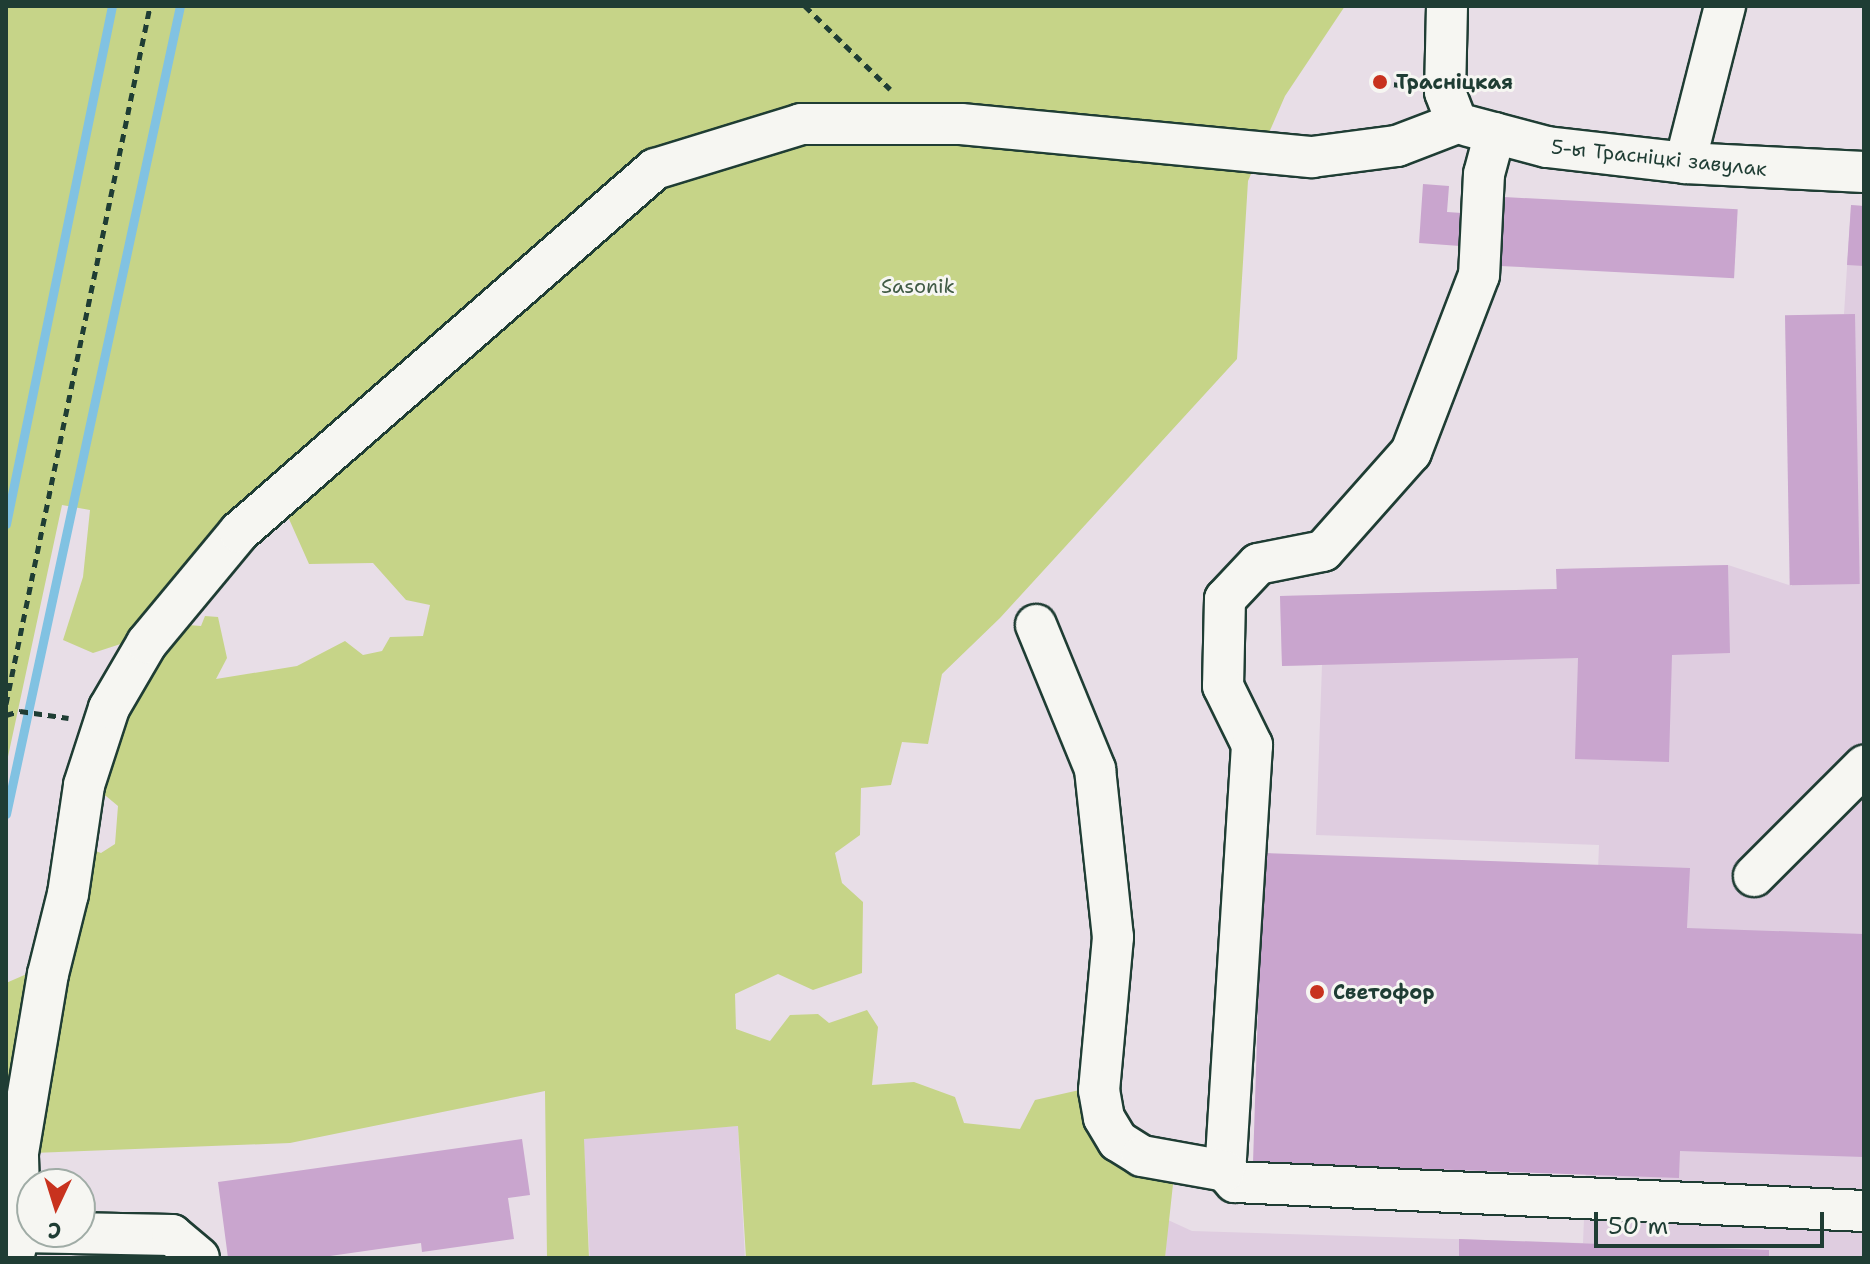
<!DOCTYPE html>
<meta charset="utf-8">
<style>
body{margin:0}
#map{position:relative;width:1870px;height:1264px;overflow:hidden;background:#e8dee7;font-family:"Shantell Sans",sans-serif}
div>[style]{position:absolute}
.built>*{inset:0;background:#dfcde0;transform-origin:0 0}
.green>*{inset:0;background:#c6d488}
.stream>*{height:9px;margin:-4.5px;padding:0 4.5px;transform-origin:4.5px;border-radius:4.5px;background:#81c2e2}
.building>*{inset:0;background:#c9a5ce;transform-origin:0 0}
.path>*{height:5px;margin-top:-2.5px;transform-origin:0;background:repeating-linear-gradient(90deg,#1f3d34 0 8px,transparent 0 14px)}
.roads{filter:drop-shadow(2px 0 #1f3d34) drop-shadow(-2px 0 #1f3d34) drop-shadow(0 2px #1f3d34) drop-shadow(0 -2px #1f3d34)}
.minor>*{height:40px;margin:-20px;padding:0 20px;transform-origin:20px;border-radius:20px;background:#f6f6f2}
.dots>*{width:22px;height:22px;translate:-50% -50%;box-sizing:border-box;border:4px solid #f6f6f2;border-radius:50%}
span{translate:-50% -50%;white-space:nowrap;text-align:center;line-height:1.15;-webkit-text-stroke:6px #f6f6f2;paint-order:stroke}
.poi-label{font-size:20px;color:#1f3d34;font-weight:700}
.left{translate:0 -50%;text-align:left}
.street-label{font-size:20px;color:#1f3d34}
.park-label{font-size:20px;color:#405b45}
.frame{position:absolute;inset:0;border:8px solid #1f3d34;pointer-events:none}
.north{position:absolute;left:16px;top:1168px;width:80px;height:80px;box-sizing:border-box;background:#f6f6f2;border:2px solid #a0aca6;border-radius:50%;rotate:184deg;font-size:22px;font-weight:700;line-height:32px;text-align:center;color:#1f3d34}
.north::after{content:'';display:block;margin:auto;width:28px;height:36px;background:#c8321e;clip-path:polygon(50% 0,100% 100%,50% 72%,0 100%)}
.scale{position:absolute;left:1594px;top:1212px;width:230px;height:36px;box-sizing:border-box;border:4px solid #1f3d34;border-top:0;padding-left:10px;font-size:24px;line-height:28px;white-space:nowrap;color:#1f3d34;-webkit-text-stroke:6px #f6f6f2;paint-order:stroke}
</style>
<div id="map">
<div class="built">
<div style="clip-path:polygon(1851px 205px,1864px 206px,1864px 1258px,1165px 1258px,1168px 1220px,1192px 1231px,1583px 1243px,1599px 845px,1316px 835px,1322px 665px,1282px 666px,1280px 596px,1556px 589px,1556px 569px,1728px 565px,1792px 586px,1785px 316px,1844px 314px)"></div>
<div style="left:738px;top:1126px;width:132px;height:155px;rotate:87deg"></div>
</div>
<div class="green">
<div style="clip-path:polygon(6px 6px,1345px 6px,1285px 96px,1248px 181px,1237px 359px,1000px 618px,942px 674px,928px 744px,902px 742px,891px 785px,861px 788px,860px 835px,835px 853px,842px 883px,863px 902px,862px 973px,813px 990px,778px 974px,735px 994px,736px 1029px,770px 1041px,790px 1015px,818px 1014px,829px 1023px,867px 1010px,878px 1027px,872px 1085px,914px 1082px,955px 1097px,964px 1123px,1020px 1129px,1035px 1100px,1084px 1089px,1174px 1175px,1165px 1258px,746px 1258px,738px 1126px,584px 1139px,589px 1258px,547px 1258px,545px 1091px,290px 1143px,33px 1153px,87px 848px,101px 853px,115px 844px,118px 806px,106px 796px,96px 798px,119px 712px,184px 614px,188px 625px,201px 626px,205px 616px,218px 617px,227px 658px,216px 679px,297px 666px,345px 641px,363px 655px,382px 651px,390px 637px,423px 636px,430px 605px,406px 600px,373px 563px,309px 564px,285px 510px,139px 638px,93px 653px,63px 640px,83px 577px,90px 510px,62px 505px,6px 766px)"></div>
<div style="clip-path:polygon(36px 970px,6px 1145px,6px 983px)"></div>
</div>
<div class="stream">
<div style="left:6px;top:524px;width:529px;rotate:-78.44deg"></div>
<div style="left:6px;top:814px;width:827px;rotate:-77.85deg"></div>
</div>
<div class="building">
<div style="clip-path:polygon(1423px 184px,1449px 186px,1447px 212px,1462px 213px,1460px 246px,1419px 243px)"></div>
<div style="left:1504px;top:197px;width:234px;height:69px;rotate:3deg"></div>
<div style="clip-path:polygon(1851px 205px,1864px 206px,1864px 266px,1847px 265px)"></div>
<div style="left:1855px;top:314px;width:270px;height:70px;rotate:89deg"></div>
<div style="clip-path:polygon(1728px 565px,1730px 653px,1672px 655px,1669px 762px,1575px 759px,1578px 658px,1282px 666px,1280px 596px,1557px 589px,1556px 569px)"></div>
<div style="clip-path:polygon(1263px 853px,1690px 868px,1687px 928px,1864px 934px,1864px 1157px,1680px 1151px,1679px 1178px,1253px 1163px)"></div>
<div style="clip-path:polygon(522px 1139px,530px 1195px,508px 1198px,514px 1239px,422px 1252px,421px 1243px,316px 1258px,228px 1258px,218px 1182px)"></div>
<div style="clip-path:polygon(1459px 1239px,1769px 1250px,1769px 1258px,1459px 1258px)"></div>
</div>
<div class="path">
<div style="left:805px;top:6px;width:119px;rotate:44.3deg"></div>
<div style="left:1380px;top:82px;width:31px;rotate:9deg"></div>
<div style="left:6px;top:704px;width:713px;rotate:-78.34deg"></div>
<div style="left:6px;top:715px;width:15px;rotate:-16deg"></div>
<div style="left:20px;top:711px;width:49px;rotate:8.1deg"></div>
</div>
<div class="roads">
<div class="minor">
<div style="left:1447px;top:6px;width:86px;rotate:91.3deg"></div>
<div style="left:1445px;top:92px;width:33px;rotate:69deg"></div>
<div style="left:1468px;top:126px;width:82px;rotate:14.9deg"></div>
<div style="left:1547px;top:147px;width:139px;rotate:6.6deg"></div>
<div style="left:1685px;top:163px;width:179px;rotate:2.9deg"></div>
<div style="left:1495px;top:133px;width:42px;rotate:105deg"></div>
<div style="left:1484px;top:174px;width:101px;rotate:92.8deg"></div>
<div style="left:1479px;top:275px;width:190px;rotate:111deg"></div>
<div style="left:1411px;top:452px;width:132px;rotate:131.6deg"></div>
<div style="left:1323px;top:551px;width:66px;rotate:168.7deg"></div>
<div style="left:1258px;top:564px;width:48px;rotate:133.3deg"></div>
<div style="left:1225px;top:599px;width:87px;rotate:91.3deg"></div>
<div style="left:1223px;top:686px;width:66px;rotate:63.8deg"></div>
<div style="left:1252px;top:745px;width:427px;rotate:93.6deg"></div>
<div style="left:1225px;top:1171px;width:15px;rotate:48deg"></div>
<div style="left:1235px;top:1182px;width:630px;rotate:2.64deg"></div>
<div style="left:1685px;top:163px;width:162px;rotate:-75.7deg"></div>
<div style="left:1036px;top:625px;width:156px;rotate:67.7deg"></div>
<div style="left:1095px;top:769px;width:169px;rotate:83.9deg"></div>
<div style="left:1113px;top:937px;width:154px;rotate:95.2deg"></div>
<div style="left:1099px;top:1090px;width:28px;rotate:80deg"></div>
<div style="left:1104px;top:1118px;width:27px;rotate:59deg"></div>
<div style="left:1118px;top:1141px;width:28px;rotate:32deg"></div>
<div style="left:1142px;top:1156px;width:84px;rotate:10.2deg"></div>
<div style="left:1754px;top:876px;width:156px;rotate:-45deg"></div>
<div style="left:20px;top:1232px;width:152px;rotate:1.1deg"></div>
<div style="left:172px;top:1235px;width:35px;rotate:40deg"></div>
<div style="left:13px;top:1258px;width:27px;rotate:-75deg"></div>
<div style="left:20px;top:1232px;width:79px;rotate:-91.5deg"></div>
<div style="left:18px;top:1153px;width:181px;rotate:-80.5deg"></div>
<div style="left:48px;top:974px;width:82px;rotate:-76deg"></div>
<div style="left:68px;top:894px;width:110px;rotate:-81.6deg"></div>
<div style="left:84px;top:785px;width:81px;rotate:-72deg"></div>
<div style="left:109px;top:708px;width:75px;rotate:-59.7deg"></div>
<div style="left:147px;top:643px;width:144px;rotate:-50.3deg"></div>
<div style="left:239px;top:532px;width:552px;rotate:-41.11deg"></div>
<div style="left:655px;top:169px;width:153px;rotate:-17.1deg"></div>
<div style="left:801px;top:124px;width:160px"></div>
<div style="left:961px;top:124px;width:353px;rotate:5.4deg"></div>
<div style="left:1312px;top:157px;width:86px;rotate:-7.4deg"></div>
<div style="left:1397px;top:146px;width:64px;rotate:-21deg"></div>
</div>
</div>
<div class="dots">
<div style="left:1380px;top:82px;background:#c8321e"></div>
<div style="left:1317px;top:992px;background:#c8321e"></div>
</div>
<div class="poi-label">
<span class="left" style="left:1396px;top:82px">Трасніцкая</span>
<span class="left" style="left:1333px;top:992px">Светофор</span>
</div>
<div class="street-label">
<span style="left:1659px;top:158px;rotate:6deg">5-ы Трасніцкі завулак</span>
</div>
<div class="park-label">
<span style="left:918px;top:286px">Sasonik</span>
</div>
<div class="frame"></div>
<div class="north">С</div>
<div class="scale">50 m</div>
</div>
